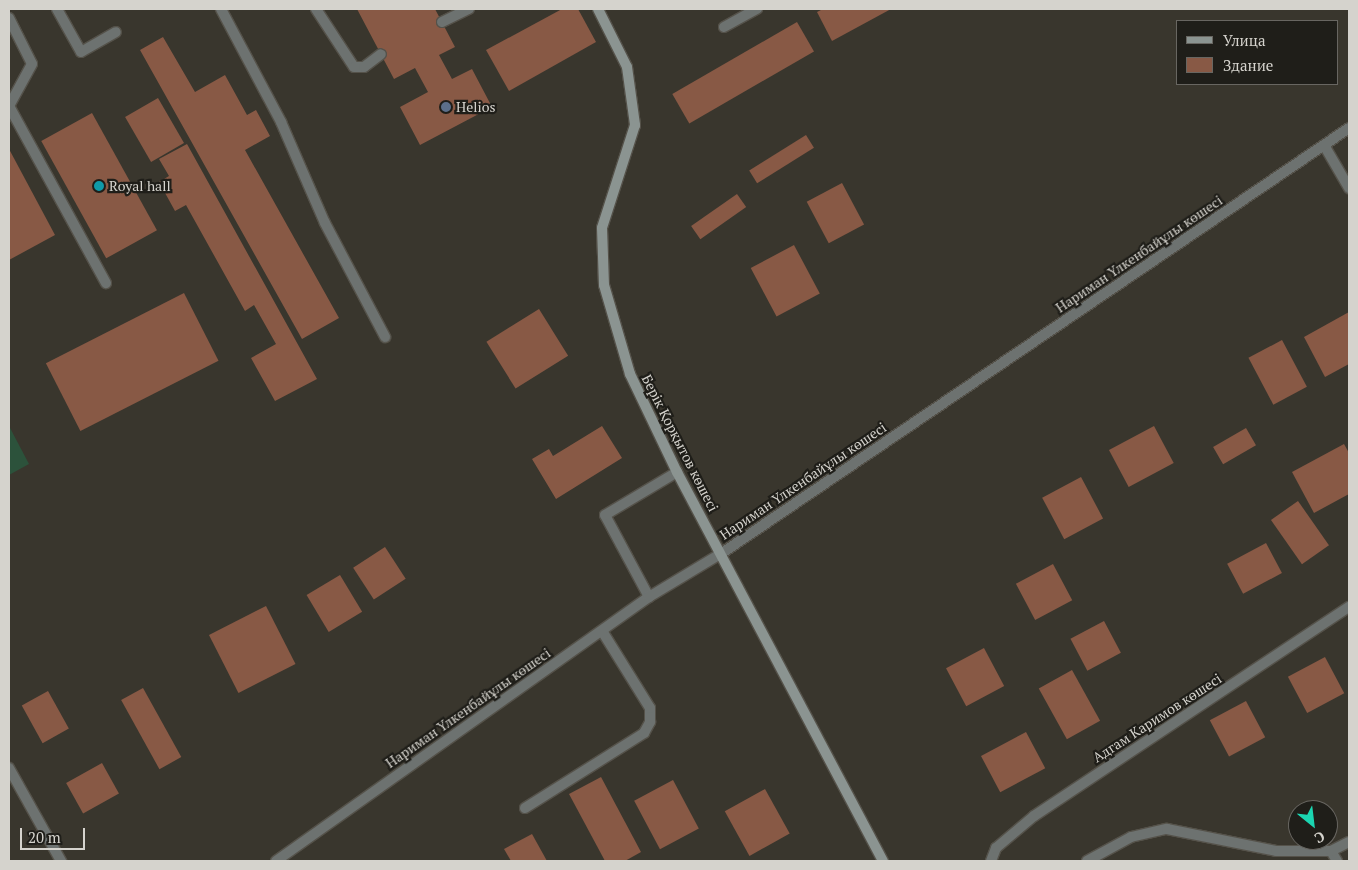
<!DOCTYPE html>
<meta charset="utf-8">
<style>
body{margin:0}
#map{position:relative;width:1358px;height:870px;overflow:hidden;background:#39362d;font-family:"PT Serif",serif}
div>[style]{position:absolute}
.green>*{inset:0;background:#2c523b}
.building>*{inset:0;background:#885945;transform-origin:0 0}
.roads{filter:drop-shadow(1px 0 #55524a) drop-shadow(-1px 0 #55524a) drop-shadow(0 1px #55524a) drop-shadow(0 -1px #55524a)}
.lane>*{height:10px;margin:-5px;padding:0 5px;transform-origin:5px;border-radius:5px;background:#6d7270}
.street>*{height:10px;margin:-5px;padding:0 5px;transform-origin:5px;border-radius:5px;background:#6d7270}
.secondary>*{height:10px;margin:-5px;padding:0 5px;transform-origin:5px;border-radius:5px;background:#8b9491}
.dots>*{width:14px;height:14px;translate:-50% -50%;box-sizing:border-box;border:2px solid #1f1e19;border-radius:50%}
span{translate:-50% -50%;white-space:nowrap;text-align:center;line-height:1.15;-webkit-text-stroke:4.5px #1f1e19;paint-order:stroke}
.poi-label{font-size:14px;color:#d5d3cd}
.left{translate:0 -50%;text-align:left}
.street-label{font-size:14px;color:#d5d3cd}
.frame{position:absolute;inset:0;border:10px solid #d5d3cd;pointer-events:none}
.legend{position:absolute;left:1176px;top:20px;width:162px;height:65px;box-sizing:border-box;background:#1f1e19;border:1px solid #686661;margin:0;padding:6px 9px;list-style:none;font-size:15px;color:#d5d3cd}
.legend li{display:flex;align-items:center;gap:10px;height:25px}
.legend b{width:25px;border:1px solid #686661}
.north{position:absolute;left:1288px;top:800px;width:50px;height:50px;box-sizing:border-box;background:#1f1e19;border:1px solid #686661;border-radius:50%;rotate:151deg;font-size:14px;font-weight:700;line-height:20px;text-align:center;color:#d5d3cd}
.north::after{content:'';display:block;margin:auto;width:18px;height:22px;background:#1bd5b1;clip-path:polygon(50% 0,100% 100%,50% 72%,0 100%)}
.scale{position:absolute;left:20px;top:828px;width:65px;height:22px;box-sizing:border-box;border:2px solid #d5d3cd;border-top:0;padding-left:6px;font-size:15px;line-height:18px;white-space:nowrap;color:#d5d3cd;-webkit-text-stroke:4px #1f1e19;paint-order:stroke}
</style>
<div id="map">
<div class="green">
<div style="clip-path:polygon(9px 426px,29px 464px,9px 475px)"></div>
</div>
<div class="building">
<div style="clip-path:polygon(357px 9px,435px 9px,455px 47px,439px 55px,452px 79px,472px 69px,492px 107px,420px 145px,400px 107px,428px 92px,415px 68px,394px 79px)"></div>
<div style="clip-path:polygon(562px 9px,578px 9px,596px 42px,509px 91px,486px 50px)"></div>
<div style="clip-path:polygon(823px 9px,891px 9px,832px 41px,817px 12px)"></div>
<div style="left:797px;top:22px;width:34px;height:144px;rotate:60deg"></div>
<div style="clip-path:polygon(163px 37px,195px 92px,225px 75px,247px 115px,256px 110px,270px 136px,245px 150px,339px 318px,302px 339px,140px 50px)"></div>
<div style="left:158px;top:98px;width:52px;height:38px;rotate:60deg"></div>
<div style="left:92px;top:113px;width:134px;height:58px;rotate:61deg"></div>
<div style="left:806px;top:135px;width:15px;height:67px;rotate:58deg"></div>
<div style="clip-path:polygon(187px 144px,317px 379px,275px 401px,251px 358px,276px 344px,254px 305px,245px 311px,186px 205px,175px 211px,159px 182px,169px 176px,159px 159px)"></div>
<div style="clip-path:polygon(9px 149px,55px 235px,9px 260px)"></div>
<div style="left:842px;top:183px;width:47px;height:40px;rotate:62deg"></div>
<div style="left:737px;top:194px;width:16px;height:56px;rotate:55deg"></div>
<div style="left:794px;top:245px;width:55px;height:49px;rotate:62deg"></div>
<div style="left:184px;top:293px;width:76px;height:155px;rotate:63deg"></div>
<div style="left:539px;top:309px;width:55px;height:62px;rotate:58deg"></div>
<div style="clip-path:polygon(1349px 312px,1349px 364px,1325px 377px,1304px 337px)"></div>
<div style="left:1282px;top:340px;width:53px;height:38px;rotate:62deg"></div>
<div style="clip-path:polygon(602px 426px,622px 458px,556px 499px,532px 459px,549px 449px,553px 456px)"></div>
<div style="left:1154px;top:426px;width:42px;height:51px;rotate:62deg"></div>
<div style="left:1246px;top:428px;width:20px;height:38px;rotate:60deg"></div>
<div style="clip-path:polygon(1344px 444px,1349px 453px,1349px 494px,1314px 513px,1292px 472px)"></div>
<div style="left:1081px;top:477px;width:47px;height:44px;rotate:62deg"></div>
<div style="left:1298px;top:501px;width:54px;height:33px;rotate:55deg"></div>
<div style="left:1266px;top:543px;width:34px;height:44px;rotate:62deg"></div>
<div style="left:385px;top:547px;width:38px;height:38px;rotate:57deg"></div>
<div style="left:1053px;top:564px;width:41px;height:42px;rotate:62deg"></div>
<div style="left:340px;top:575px;width:43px;height:39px;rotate:59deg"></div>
<div style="left:266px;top:606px;width:65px;height:64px;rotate:63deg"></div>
<div style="left:1104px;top:621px;width:36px;height:38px;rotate:62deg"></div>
<div style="left:984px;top:648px;width:43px;height:43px;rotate:62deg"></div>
<div style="left:1325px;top:657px;width:41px;height:42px;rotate:62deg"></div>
<div style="left:1072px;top:670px;width:58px;height:38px;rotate:61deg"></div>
<div style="left:143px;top:688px;width:79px;height:25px;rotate:61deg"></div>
<div style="left:48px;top:691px;width:43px;height:30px;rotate:61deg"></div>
<div style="left:1246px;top:701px;width:41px;height:41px;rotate:62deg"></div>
<div style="left:1026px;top:732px;width:41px;height:51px;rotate:62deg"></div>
<div style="left:102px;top:763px;width:35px;height:41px;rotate:61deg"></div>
<div style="clip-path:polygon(601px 777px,641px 852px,625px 861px,605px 861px,569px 794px)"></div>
<div style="left:673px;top:780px;width:55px;height:44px;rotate:62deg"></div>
<div style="left:765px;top:789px;width:51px;height:46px;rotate:61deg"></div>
<div style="clip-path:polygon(532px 834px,547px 861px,511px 861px,504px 849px)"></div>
</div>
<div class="roads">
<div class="lane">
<div style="left:57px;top:9px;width:49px;rotate:60.8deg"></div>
<div style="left:81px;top:52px;width:40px;rotate:-29.7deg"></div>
<div style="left:221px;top:9px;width:128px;rotate:62deg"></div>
<div style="left:281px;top:122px;width:110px;rotate:66.5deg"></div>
<div style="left:325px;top:223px;width:129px;rotate:62.2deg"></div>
<div style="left:316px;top:9px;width:69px;rotate:56.8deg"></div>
<div style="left:354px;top:67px;width:10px"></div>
<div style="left:364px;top:67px;width:21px;rotate:-37deg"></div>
<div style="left:9px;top:18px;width:51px;rotate:63.4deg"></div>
<div style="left:32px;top:64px;width:48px;rotate:118.7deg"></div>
<div style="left:9px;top:106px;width:202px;rotate:61.3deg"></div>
<div style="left:442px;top:22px;width:30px;rotate:-26deg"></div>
<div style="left:724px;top:27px;width:38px;rotate:-29deg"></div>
<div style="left:649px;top:597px;width:93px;rotate:-118.2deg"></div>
<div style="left:605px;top:515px;width:84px;rotate:-30.8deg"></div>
</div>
<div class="street">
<div style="left:1324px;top:145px;width:50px;rotate:59.8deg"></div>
<div style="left:9px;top:768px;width:107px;rotate:60.8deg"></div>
<div style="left:525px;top:808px;width:141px;rotate:-32.2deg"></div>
<div style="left:644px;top:733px;width:13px;rotate:-61deg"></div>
<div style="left:650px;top:722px;width:14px;rotate:-90deg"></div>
<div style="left:650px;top:708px;width:91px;rotate:-121.9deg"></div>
<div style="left:1331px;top:851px;width:12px;rotate:59deg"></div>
<div style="left:276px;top:861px;width:457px;rotate:-35.3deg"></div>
<div style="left:649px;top:597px;width:85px;rotate:-31.1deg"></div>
<div style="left:722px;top:553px;width:757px;rotate:-34.13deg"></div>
<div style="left:991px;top:861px;width:14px;rotate:-69deg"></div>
<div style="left:996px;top:848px;width:50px;rotate:-40.1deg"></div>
<div style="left:1034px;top:816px;width:378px;rotate:-33.6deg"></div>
<div style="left:1087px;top:861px;width:50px;rotate:-28.6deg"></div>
<div style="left:1131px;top:837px;width:37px;rotate:-13deg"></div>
<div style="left:1167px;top:829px;width:111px;rotate:11.4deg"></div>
<div style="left:1276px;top:851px;width:55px"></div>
<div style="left:1331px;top:851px;width:20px;rotate:-27deg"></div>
</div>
<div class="secondary">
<div style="left:598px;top:9px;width:65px;rotate:63.4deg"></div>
<div style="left:627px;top:67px;width:59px;rotate:82.1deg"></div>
<div style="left:635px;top:125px;width:108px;rotate:107.8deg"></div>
<div style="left:602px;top:228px;width:57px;rotate:88deg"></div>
<div style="left:604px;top:285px;width:93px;rotate:73.7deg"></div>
<div style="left:630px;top:374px;width:109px;rotate:64.4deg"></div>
<div style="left:677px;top:472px;width:440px;rotate:62.1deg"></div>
</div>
</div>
<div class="dots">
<div style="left:446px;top:107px;background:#5c6f8a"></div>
<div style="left:99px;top:186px;background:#0f9aa8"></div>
</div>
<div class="poi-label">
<span class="left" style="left:456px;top:107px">Helios</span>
<span class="left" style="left:109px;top:186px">Royal hall</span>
</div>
<div class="street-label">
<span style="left:1139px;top:254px;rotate:-34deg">Нариман Үлкенбайұлы көшесі</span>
<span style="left:680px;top:443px;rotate:63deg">Берік Қорқытов көшесі</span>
<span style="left:803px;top:481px;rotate:-34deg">Нариман Үлкенбайұлы көшесі</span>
<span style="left:468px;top:708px;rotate:-35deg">Нариман Үлкенбайұлы көшесі</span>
<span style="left:1157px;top:718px;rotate:-33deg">Адгам Каримов көшесі</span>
</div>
<div class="frame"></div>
<ul class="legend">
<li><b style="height:6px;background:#8b9491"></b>Улица</li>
<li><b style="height:14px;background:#885945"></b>Здание</li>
</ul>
<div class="north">С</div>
<div class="scale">20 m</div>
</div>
